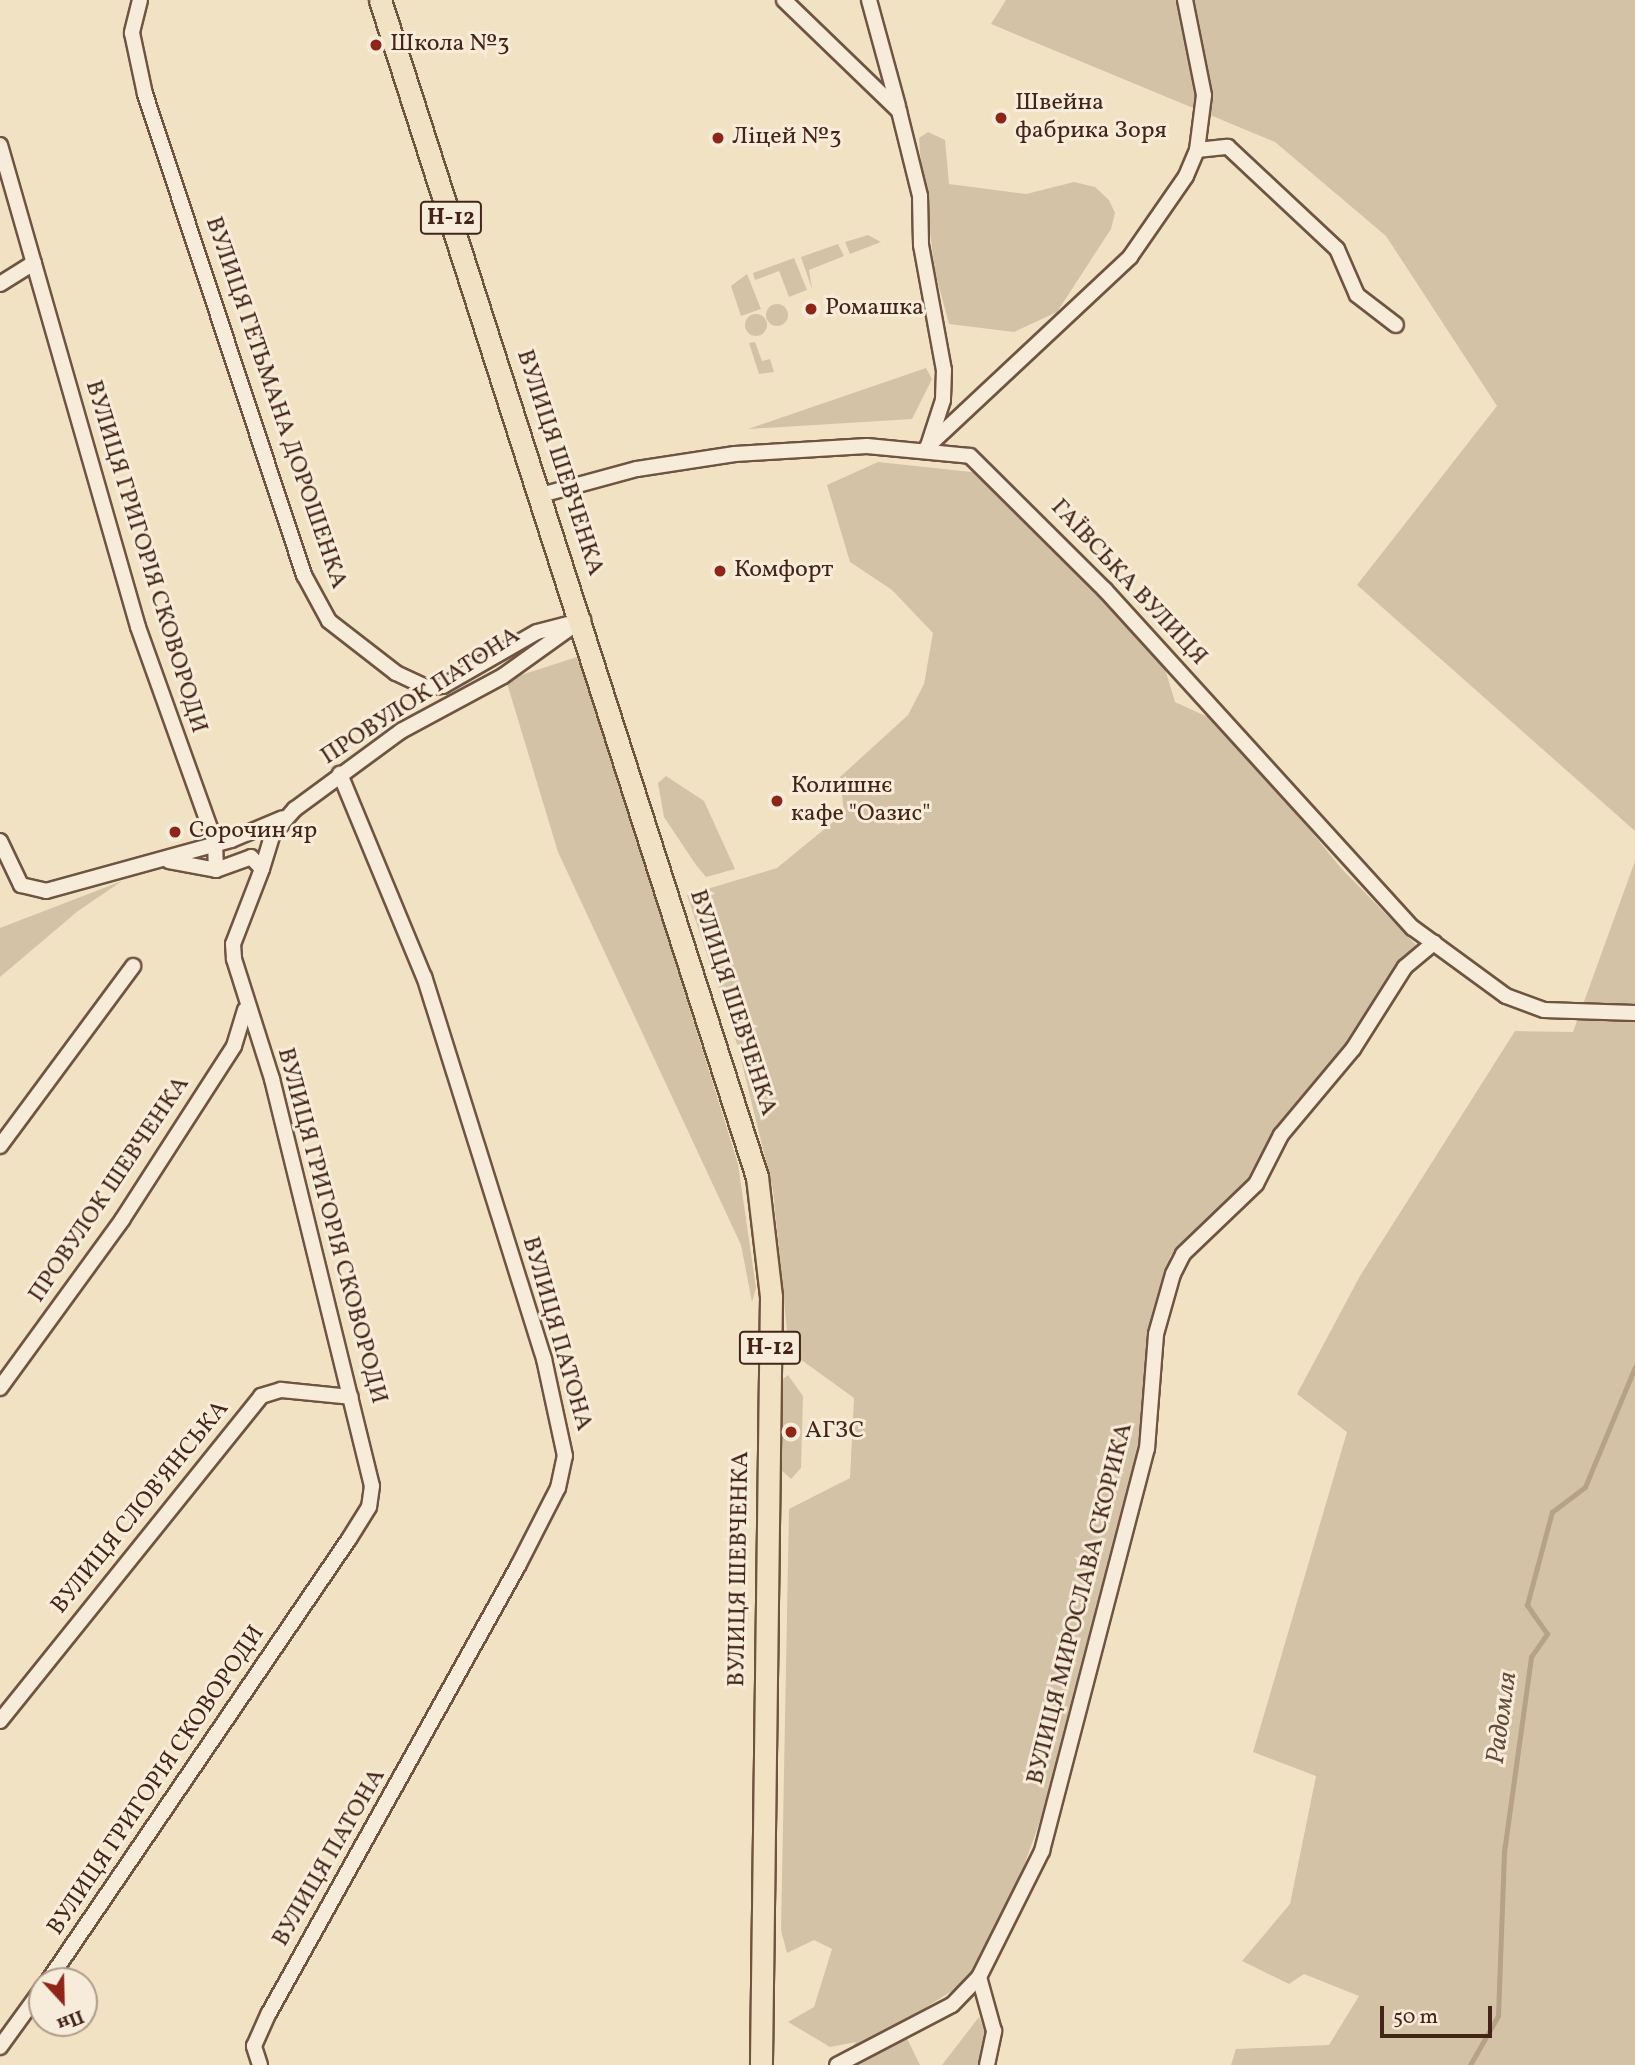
<!DOCTYPE html>
<meta charset="utf-8">
<style>
body{margin:0}
#map{position:relative;width:1635px;height:2065px;overflow:hidden;background:#f2e2c4;font-family:Vollkorn,serif}
div>[style]{position:absolute}
.green>*{inset:0;background:#d4c2a7}
.round{border-radius:50%}
.stream>*{height:4.5px;margin:-2.25px;padding:0 2.25px;transform-origin:2.25px;border-radius:2.25px;background:#b7a189}
.roads{filter:drop-shadow(2px 0 #705442) drop-shadow(-2px 0 #705442) drop-shadow(0 2px #705442) drop-shadow(0 -2px #705442)}
.street>*{height:14px;margin:-7px;padding:0 7px;transform-origin:7px;border-radius:7px;background:#f7ecd9}
.primary>*{height:21px;margin:-10.5px;padding:0 10.5px;transform-origin:10.5px;border-radius:10.5px;background:#f2e2c4}
.dots>*{width:19px;height:19px;translate:-50% -50%;box-sizing:border-box;border:4px solid #f7ecd9;border-radius:50%}
span{translate:-50% -50%;white-space:nowrap;text-align:center;line-height:1.15;-webkit-text-stroke:6px #f7ecd9;paint-order:stroke}
.shield-label span{padding:2px 5px;background:#f7ecd9;border:2px solid;border-radius:5px;-webkit-text-stroke-width:0}
.shield-label{font-size:23px;color:#442417;font-weight:700}
.poi-label{font-size:24px;color:#442417}
.left{translate:0 -50%;text-align:left}
.street-label{font-size:24px;color:#442417}
.water-label{font-size:26px;color:#664a39;font-style:italic}
.north{position:absolute;left:28px;top:1967px;width:70px;height:70px;box-sizing:border-box;background:#f7ecd9;border:2px solid #af9c8b;border-radius:50%;rotate:158deg;font-size:19px;font-weight:700;line-height:28px;text-align:center;color:#442417}
.north::after{content:'';display:block;margin:auto;width:24px;height:32px;background:#8f2418;clip-path:polygon(50% 0,100% 100%,50% 72%,0 100%)}
.scale{position:absolute;left:1380px;top:2006px;width:112px;height:32px;box-sizing:border-box;border:4px solid #442417;border-top:0;padding-left:9px;font-size:21px;line-height:24px;white-space:nowrap;color:#442417;-webkit-text-stroke:5px #f7ecd9;paint-order:stroke}
</style>
<div id="map">
<div class="green">
<div style="clip-path:polygon(1006px 0,1635px 0,1635px 831px,1357px 585px,1497px 406px,1386px 236px,1275px 142px,991px 24px)"></div>
<div style="clip-path:polygon(928px 132px,945px 140px,949px 184px,1026px 194px,1074px 182px,1095px 187px,1109px 200px,1115px 213px,1111px 229px,1057px 312px,1014px 332px,949px 324px,935px 272px,920px 153px,919px 138px)"></div>
<div style="clip-path:polygon(868px 235px,881px 242px,850px 254px,845px 242px)"></div>
<div style="clip-path:polygon(838px 244px,844px 256px,809px 270px,812px 289px,801px 257px)"></div>
<div style="clip-path:polygon(794px 258px,807px 290px,789px 297px,779px 271px,755px 280px,753px 273px)"></div>
<div style="clip-path:polygon(747px 274px,761px 309px,741px 316px,731px 286px)"></div>
<div class="round" style="left:766px;top:304px;width:22px;height:22px"></div>
<div class="round" style="left:745px;top:314px;width:22px;height:22px"></div>
<div style="clip-path:polygon(755px 342px,762px 361px,770px 359px,774px 372px,759px 374px,749px 343px)"></div>
<div style="clip-path:polygon(926px 368px,932px 379px,912px 419px,748px 429px)"></div>
<div style="clip-path:polygon(878px 462px,981px 473px,1163px 662px,1175px 702px,1223px 724px,1341px 868px,1418px 947px,1252px 1176px,1170px 1256px,1134px 1469px,1049px 1796px,1016px 1888px,969px 1980px,900px 2024px,920px 2065px,837px 2065px,856px 2042px,830px 2047px,788px 2022px,814px 2007px,832px 1949px,814px 1940px,787px 1953px,781px 1930px,789px 1509px,850px 1478px,854px 1398px,789px 1351px,773px 1190px,738px 1047px,687px 895px,777px 868px,844px 813px,840px 777px,908px 715px,924px 684px,933px 633px,892px 590px,850px 562px,827px 485px)"></div>
<div style="clip-path:polygon(580px 656px,738px 1164px,756px 1288px,752px 1302px,741px 1245px,558px 852px,506px 680px)"></div>
<div style="clip-path:polygon(666px 776px,704px 801px,735px 869px,706px 877px,696px 865px,664px 817px,658px 783px)"></div>
<div style="clip-path:polygon(1635px 861px,1635px 2065px,1231px 2065px,1236px 2049px,1329px 2045px,1359px 1996px,1304px 1974px,1289px 1984px,1242px 1961px,1290px 1904px,1316px 1776px,1253px 1752px,1347px 1432px,1297px 1394px,1360px 1276px,1515px 1031px,1573px 1032px)"></div>
<div style="clip-path:polygon(122px 881px,78px 911px,0 977px,0 928px)"></div>
<div style="clip-path:polygon(788px 1375px,803px 1396px,801px 1468px,791px 1479px,780px 1469px,778px 1383px)"></div>
<div style="clip-path:polygon(979px 2017px,987px 2036px,983px 2065px,942px 2065px)"></div>
</div>
<div class="stream">
<div style="left:1470px;top:2065px;width:56px;rotate:-60.3deg"></div>
<div style="left:1498px;top:2016px;width:164px;rotate:-87.9deg"></div>
<div style="left:1504px;top:1852px;width:197px;rotate:-82.1deg"></div>
<div style="left:1531px;top:1657px;width:28px;rotate:-55deg"></div>
<div style="left:1547px;top:1634px;width:35px;rotate:-125deg"></div>
<div style="left:1527px;top:1605px;width:96px;rotate:-75deg"></div>
<div style="left:1552px;top:1512px;width:41px;rotate:-37.1deg"></div>
<div style="left:1585px;top:1487px;width:130px;rotate:-67.4deg"></div>
</div>
<div class="roads">
<div class="street">
<div style="left:140px;top:0;width:34px;rotate:104deg"></div>
<div style="left:132px;top:33px;width:62px;rotate:78deg"></div>
<div style="left:145px;top:94px;width:507px;rotate:71.71deg"></div>
<div style="left:304px;top:575px;width:52px;rotate:61.5deg"></div>
<div style="left:329px;top:621px;width:85px;rotate:37.8deg"></div>
<div style="left:396px;top:673px;width:35px;rotate:25deg"></div>
<div style="left:428px;top:688px;width:15px;rotate:-8deg"></div>
<div style="left:443px;top:686px;width:108px;rotate:-29.9deg"></div>
<div style="left:537px;top:632px;width:48px;rotate:-14.6deg"></div>
<div style="left:784px;top:0;width:160px;rotate:44deg"></div>
<div style="left:899px;top:111px;width:88px;rotate:76.1deg"></div>
<div style="left:920px;top:196px;width:49px;rotate:88.8deg"></div>
<div style="left:921px;top:245px;width:127px;rotate:79.6deg"></div>
<div style="left:944px;top:370px;width:30px;rotate:92deg"></div>
<div style="left:943px;top:400px;width:48px;rotate:108.1deg"></div>
<div style="left:869px;top:0;width:110px;rotate:74.7deg"></div>
<div style="left:0;top:145px;width:501px;rotate:74.02deg"></div>
<div style="left:138px;top:627px;width:228px;rotate:70.3deg"></div>
<div style="left:215px;top:842px;width:28px;rotate:88deg"></div>
<div style="left:216px;top:870px;width:37px;rotate:-20deg"></div>
<div style="left:251px;top:857px;width:16px;rotate:47deg"></div>
<div style="left:262px;top:869px;width:80px;rotate:111.1deg"></div>
<div style="left:233px;top:944px;width:15px;rotate:86deg"></div>
<div style="left:234px;top:959px;width:126px;rotate:72.4deg"></div>
<div style="left:272px;top:1079px;width:419px;rotate:76.2deg"></div>
<div style="left:372px;top:1486px;width:21px;rotate:98deg"></div>
<div style="left:369px;top:1507px;width:38px;rotate:122deg"></div>
<div style="left:349px;top:1539px;width:535px;rotate:124.25deg"></div>
<div style="left:1197px;top:150px;width:31px;rotate:-6deg"></div>
<div style="left:1228px;top:147px;width:149px;rotate:43.1deg"></div>
<div style="left:1337px;top:249px;width:50px;rotate:66.5deg"></div>
<div style="left:1357px;top:295px;width:49px;rotate:37.6deg"></div>
<div style="left:0;top:284px;width:40px;rotate:-32deg"></div>
<div style="left:927px;top:447px;width:278px;rotate:-43.1deg"></div>
<div style="left:1130px;top:257px;width:98px;rotate:-55.3deg"></div>
<div style="left:1186px;top:176px;width:28px;rotate:-67deg"></div>
<div style="left:1197px;top:150px;width:55px;rotate:-82.7deg"></div>
<div style="left:1204px;top:95px;width:97px;rotate:-101.3deg"></div>
<div style="left:541px;top:495px;width:99px;rotate:-15.2deg"></div>
<div style="left:637px;top:469px;width:99px;rotate:-8.7deg"></div>
<div style="left:735px;top:454px;width:132px;rotate:-3.5deg"></div>
<div style="left:867px;top:446px;width:103px;rotate:5.5deg"></div>
<div style="left:970px;top:456px;width:190px;rotate:44.8deg"></div>
<div style="left:1105px;top:590px;width:457px;rotate:47.7deg"></div>
<div style="left:1413px;top:928px;width:115px;rotate:36.2deg"></div>
<div style="left:1506px;top:996px;width:40px;rotate:20.2deg"></div>
<div style="left:1544px;top:1010px;width:91px;rotate:1.9deg"></div>
<div style="left:0;top:841px;width:49px;rotate:64.5deg"></div>
<div style="left:21px;top:885px;width:26px;rotate:13deg"></div>
<div style="left:46px;top:891px;width:192px;rotate:-15.4deg"></div>
<div style="left:231px;top:840px;width:56px;rotate:-22.9deg"></div>
<div style="left:169px;top:861px;width:48px;rotate:10.8deg"></div>
<div style="left:262px;top:869px;width:37px;rotate:-73deg"></div>
<div style="left:273px;top:834px;width:33px;rotate:-49deg"></div>
<div style="left:295px;top:809px;width:132px;rotate:-36.3deg"></div>
<div style="left:401px;top:731px;width:116px;rotate:-28.3deg"></div>
<div style="left:503px;top:676px;width:82px;rotate:-35.6deg"></div>
<div style="left:0;top:1146px;width:224px;rotate:-53.5deg"></div>
<div style="left:0;top:1388px;width:208px;rotate:-54deg"></div>
<div style="left:122px;top:1220px;width:207px;rotate:-57.2deg"></div>
<div style="left:234px;top:1046px;width:38px;rotate:-73deg"></div>
<div style="left:0;top:1721px;width:417px;rotate:-51.2deg"></div>
<div style="left:261px;top:1396px;width:21px;rotate:-17deg"></div>
<div style="left:281px;top:1390px;width:70px;rotate:5.7deg"></div>
<div style="left:0;top:2047px;width:72px;rotate:-54.1deg"></div>
<div style="left:260px;top:2065px;width:20px;rotate:-108deg"></div>
<div style="left:254px;top:2046px;width:36px;rotate:-66deg"></div>
<div style="left:269px;top:2013px;width:512px;rotate:-60.88deg"></div>
<div style="left:518px;top:1566px;width:88px;rotate:-62.9deg"></div>
<div style="left:558px;top:1488px;width:33px;rotate:-78deg"></div>
<div style="left:565px;top:1456px;width:99px;rotate:-102.2deg"></div>
<div style="left:544px;top:1359px;width:400px;rotate:-107.4deg"></div>
<div style="left:424px;top:977px;width:220px;rotate:-112.5deg"></div>
<div style="left:837px;top:2065px;width:130px;rotate:-27.6deg"></div>
<div style="left:952px;top:2005px;width:39px;rotate:-46deg"></div>
<div style="left:987px;top:2065px;width:35px;rotate:-78deg"></div>
<div style="left:994px;top:2031px;width:56px;rotate:-105.5deg"></div>
<div style="left:979px;top:1977px;width:141px;rotate:-63.4deg"></div>
<div style="left:1042px;top:1851px;width:415px;rotate:-75.4deg"></div>
<div style="left:1147px;top:1449px;width:115px;rotate:-85.5deg"></div>
<div style="left:1156px;top:1334px;width:62px;rotate:-74.2deg"></div>
<div style="left:1173px;top:1274px;width:22px;rotate:-63deg"></div>
<div style="left:1183px;top:1254px;width:101px;rotate:-43.8deg"></div>
<div style="left:1256px;top:1184px;width:55px;rotate:-63deg"></div>
<div style="left:1281px;top:1135px;width:112px;rotate:-50.1deg"></div>
<div style="left:1353px;top:1049px;width:97px;rotate:-57.6deg"></div>
<div style="left:1405px;top:967px;width:38px;rotate:-40deg"></div>
</div>
<div class="primary">
<div style="left:380px;top:0;width:1236px;rotate:72.24deg"></div>
<div style="left:757px;top:1177px;width:121px;rotate:83.3deg"></div>
<div style="left:771px;top:1297px;width:768px;rotate:90.75deg"></div>
</div>
</div>
<div class="dots">
<div style="left:376px;top:45px;background:#8f2418"></div>
<div style="left:1001px;top:118px;background:#8f2418"></div>
<div style="left:718px;top:138px;background:#8f2418"></div>
<div style="left:811px;top:309px;background:#8f2418"></div>
<div style="left:720px;top:571px;background:#8f2418"></div>
<div style="left:777px;top:801px;background:#8f2418"></div>
<div style="left:175px;top:832px;background:#8f2418"></div>
<div style="left:791px;top:1432px;background:#8f2418"></div>
</div>
<div class="shield-label">
<span style="left:451px;top:218px">Н-12</span>
<span style="left:770px;top:1348px">Н-12</span>
</div>
<div class="poi-label">
<span class="left" style="left:390px;top:45px">Школа №3</span>
<span class="left" style="left:1015px;top:118px">Швейна<br>фабрика Зоря</span>
<span class="left" style="left:732px;top:138px">Ліцей №3</span>
<span class="left" style="left:825px;top:309px">Ромашка</span>
<span class="left" style="left:734px;top:571px">Комфорт</span>
<span class="left" style="left:791px;top:801px">Колишнє<br>кафе "Оазис"</span>
<span class="left" style="left:189px;top:832px">Сорочин яр</span>
<span class="left" style="left:805px;top:1432px">АГЗС</span>
</div>
<div class="street-label">
<span style="left:275px;top:403px;rotate:71deg">ВУЛИЦЯ ГЕТЬМАНА ДОРОШЕНКА</span>
<span style="left:559px;top:463px;rotate:72deg">ВУЛИЦЯ ШЕВЧЕНКА</span>
<span style="left:145px;top:557px;rotate:73deg">ВУЛИЦЯ ГРИГОРІЯ СКОВОРОДИ</span>
<span style="left:1128px;top:583px;rotate:47deg">ГАЇВСЬКА ВУЛИЦЯ</span>
<span style="left:421px;top:697px;rotate:-33deg">ПРОВУЛОК ПАТОНА</span>
<span style="left:732px;top:1003px;rotate:72deg">ВУЛИЦЯ ШЕВЧЕНКА</span>
<span style="left:110px;top:1190px;rotate:-56deg">ПРОВУЛОК ШЕВЧЕНКА</span>
<span style="left:331px;top:1226px;rotate:75deg">ВУЛИЦЯ ГРИГОРІЯ СКОВОРОДИ</span>
<span style="left:556px;top:1334px;rotate:74deg">ВУЛИЦЯ ПАТОНА</span>
<span style="left:141px;top:1508px;rotate:-51deg">ВУЛИЦЯ СЛОВ'ЯНСЬКА</span>
<span style="left:740px;top:1569px;rotate:-89deg">ВУЛИЦЯ ШЕВЧЕНКА</span>
<span style="left:1081px;top:1604px;rotate:-76deg">ВУЛИЦЯ МИРОСЛАВА СКОРИКА</span>
<span style="left:157px;top:1781px;rotate:-56deg">ВУЛИЦЯ ГРИГОРІЯ СКОВОРОДИ</span>
<span style="left:330px;top:1858px;rotate:-60deg">ВУЛИЦЯ ПАТОНА</span>
</div>
<div class="water-label">
<span style="left:1503px;top:1718px;rotate:-82deg">Радомля</span>
</div>
<div class="north">Пн</div>
<div class="scale">50 m</div>
</div>
